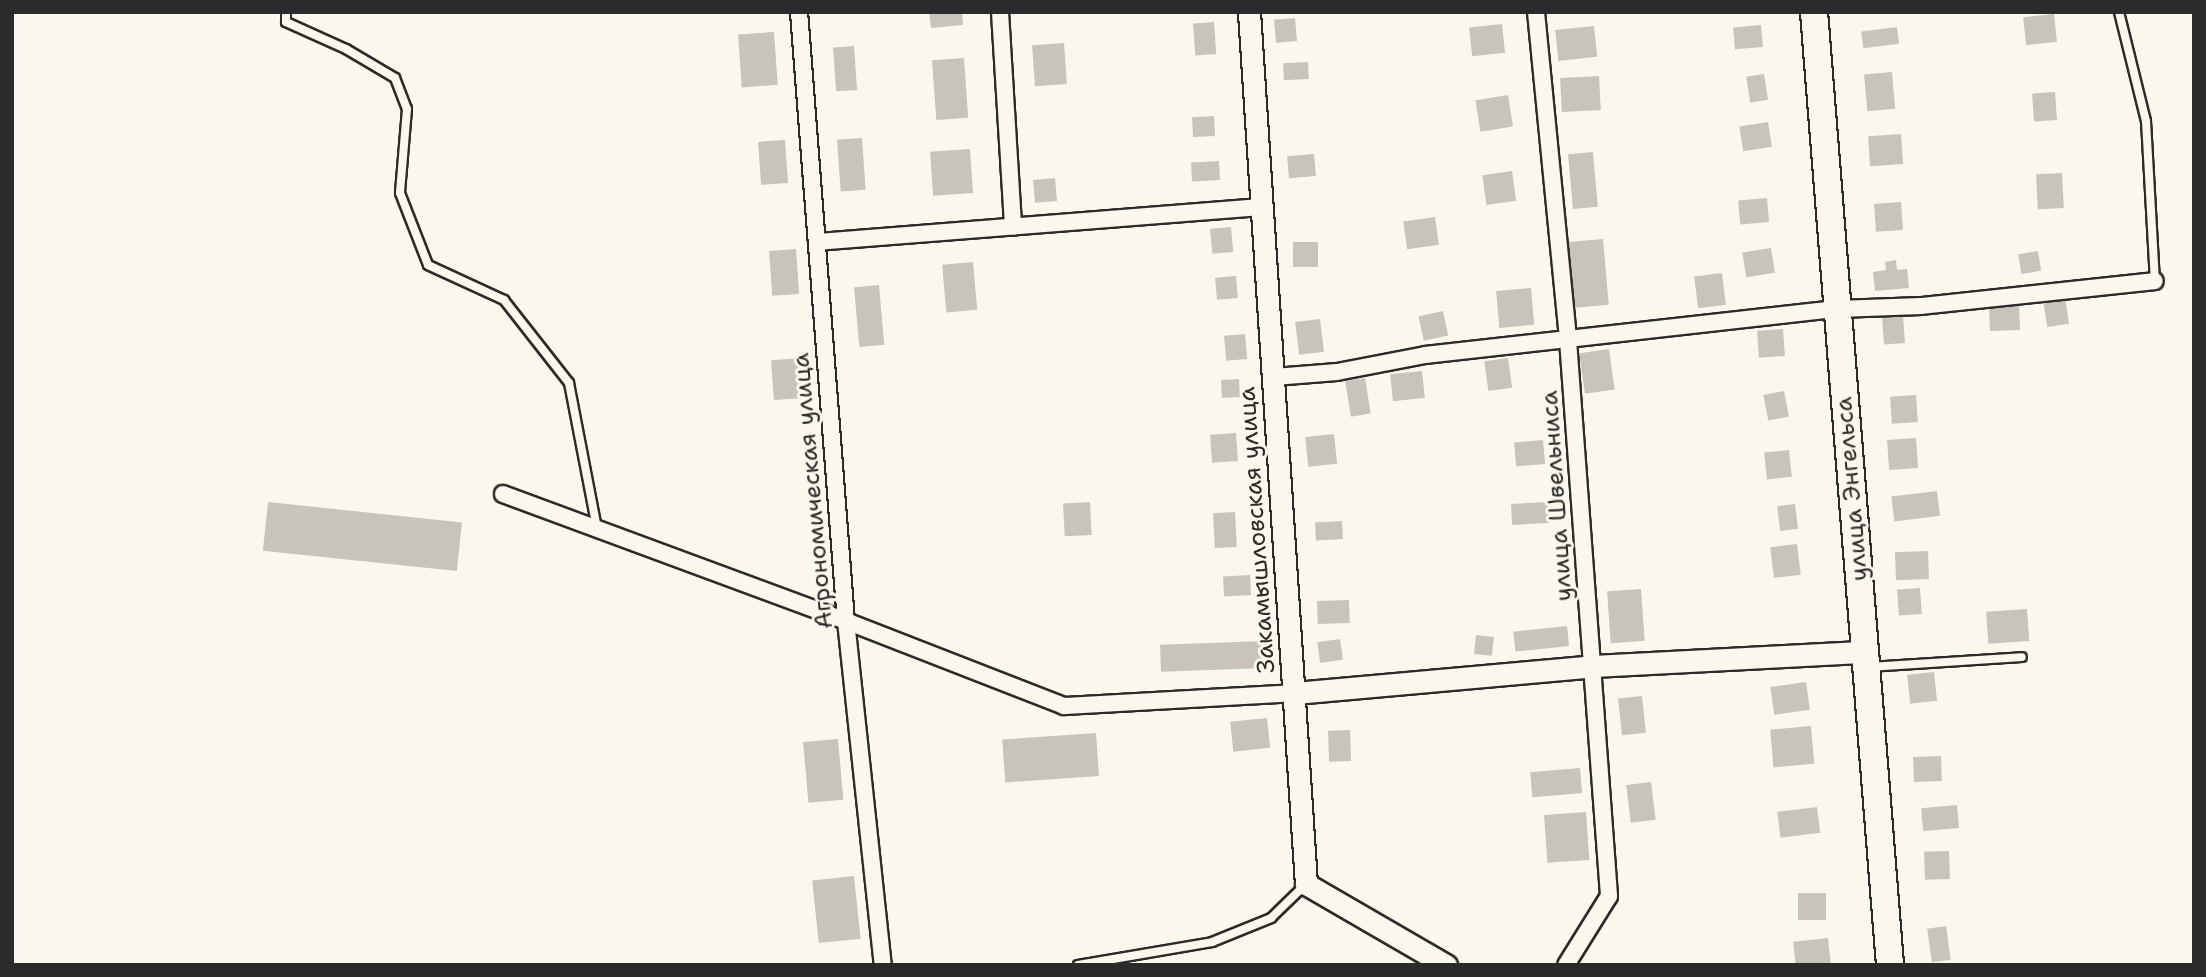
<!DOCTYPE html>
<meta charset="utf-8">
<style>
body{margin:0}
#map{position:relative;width:2206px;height:977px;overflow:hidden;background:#fbf7ec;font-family:"Shantell Sans",sans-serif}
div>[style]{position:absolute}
.building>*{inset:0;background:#c7c4bc;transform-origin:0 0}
.roads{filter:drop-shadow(2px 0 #2b2b2b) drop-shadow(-2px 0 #2b2b2b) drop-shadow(0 2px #2b2b2b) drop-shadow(0 -2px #2b2b2b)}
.service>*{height:8px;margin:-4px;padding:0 4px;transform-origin:4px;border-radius:4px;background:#fbf7ec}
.minor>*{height:16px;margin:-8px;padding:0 8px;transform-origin:8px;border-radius:8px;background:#fbf7ec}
.tertiary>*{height:21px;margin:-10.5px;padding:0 10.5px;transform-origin:10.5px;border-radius:10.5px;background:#fbf7ec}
.primary>*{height:26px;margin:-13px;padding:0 13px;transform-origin:13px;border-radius:13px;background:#fbf7ec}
span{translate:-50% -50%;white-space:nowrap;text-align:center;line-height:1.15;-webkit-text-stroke:6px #fbf7ec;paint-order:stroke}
.street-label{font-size:24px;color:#2b2b2b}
.frame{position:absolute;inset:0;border:14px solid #2b2b2b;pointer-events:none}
</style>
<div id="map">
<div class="building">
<div style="clip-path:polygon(929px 12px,962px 12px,963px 25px,931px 28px)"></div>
<div style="left:2054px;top:14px;width:28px;height:31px;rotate:84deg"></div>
<div style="left:1295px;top:18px;width:23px;height:21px;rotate:85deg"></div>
<div style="left:1214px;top:22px;width:32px;height:21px;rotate:86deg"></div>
<div style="left:1502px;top:24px;width:29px;height:33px;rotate:84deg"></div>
<div style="left:1761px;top:25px;width:22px;height:28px;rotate:85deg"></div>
<div style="left:1594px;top:26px;width:31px;height:39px;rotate:84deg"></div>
<div style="left:1897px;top:27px;width:17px;height:36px;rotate:83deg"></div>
<div style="left:774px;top:32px;width:53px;height:36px;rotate:86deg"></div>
<div style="left:1064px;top:43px;width:41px;height:32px;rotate:86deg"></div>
<div style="left:854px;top:46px;width:44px;height:21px;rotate:86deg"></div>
<div style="left:964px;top:58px;width:60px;height:32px;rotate:86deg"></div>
<div style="left:1308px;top:62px;width:17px;height:25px;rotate:87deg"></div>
<div style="left:1892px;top:72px;width:37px;height:28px;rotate:85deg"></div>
<div style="left:1764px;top:74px;width:26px;height:18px;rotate:81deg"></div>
<div style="left:1599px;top:76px;width:34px;height:39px;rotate:87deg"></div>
<div style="left:2055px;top:92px;width:28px;height:23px;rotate:86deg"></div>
<div style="left:1508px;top:95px;width:32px;height:33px;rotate:81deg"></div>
<div style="left:1214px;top:116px;width:20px;height:22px;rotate:87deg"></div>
<div style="left:1768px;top:122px;width:25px;height:29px;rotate:81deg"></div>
<div style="left:1901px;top:134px;width:30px;height:33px;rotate:86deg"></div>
<div style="left:862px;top:138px;width:52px;height:25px;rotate:86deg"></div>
<div style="left:785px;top:140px;width:43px;height:27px;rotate:86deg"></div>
<div style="left:970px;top:149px;width:44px;height:40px;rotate:86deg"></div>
<div style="left:1593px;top:152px;width:55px;height:25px;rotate:85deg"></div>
<div style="left:1314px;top:154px;width:22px;height:27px;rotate:85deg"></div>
<div style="left:1219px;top:161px;width:19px;height:28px;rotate:87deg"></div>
<div style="left:1512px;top:171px;width:30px;height:30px;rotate:82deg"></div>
<div style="left:2062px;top:173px;width:35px;height:26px;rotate:87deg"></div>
<div style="left:1055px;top:178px;width:23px;height:22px;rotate:85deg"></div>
<div style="left:1767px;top:198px;width:24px;height:29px;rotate:85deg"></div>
<div style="left:1901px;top:202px;width:28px;height:27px;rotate:86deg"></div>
<div style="left:1435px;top:217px;width:28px;height:32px;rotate:82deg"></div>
<div style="left:1231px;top:227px;width:25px;height:21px;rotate:85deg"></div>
<div style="left:1603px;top:239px;width:66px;height:35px;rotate:85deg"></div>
<div style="left:1318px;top:242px;width:25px;height:25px;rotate:90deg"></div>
<div style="left:1771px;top:248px;width:25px;height:29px;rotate:81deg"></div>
<div style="left:796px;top:249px;width:45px;height:27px;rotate:86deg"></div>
<div style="left:2038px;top:251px;width:20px;height:20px;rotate:81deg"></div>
<div style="clip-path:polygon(1896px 260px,1897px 270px,1907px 269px,1909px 288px,1875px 291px,1873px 272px,1886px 270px,1885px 262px)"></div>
<div style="left:973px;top:262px;width:48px;height:31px;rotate:85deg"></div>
<div style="left:1722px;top:273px;width:32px;height:28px;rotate:83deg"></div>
<div style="left:1236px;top:276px;width:22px;height:21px;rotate:85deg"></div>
<div style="left:879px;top:285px;width:60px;height:25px;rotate:85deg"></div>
<div style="left:1531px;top:288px;width:37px;height:35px;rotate:85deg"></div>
<div style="left:2065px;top:298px;width:26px;height:22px;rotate:81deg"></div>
<div style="left:2019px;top:303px;width:27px;height:30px;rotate:88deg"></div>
<div style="left:1443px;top:311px;width:25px;height:25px;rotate:78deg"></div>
<div style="left:1903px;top:315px;width:28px;height:21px;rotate:86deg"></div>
<div style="left:1320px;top:319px;width:33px;height:25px;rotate:83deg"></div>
<div style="left:1783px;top:329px;width:27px;height:26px;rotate:86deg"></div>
<div style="left:1245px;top:334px;width:25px;height:21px;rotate:85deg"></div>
<div style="left:1609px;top:349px;width:41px;height:30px;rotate:82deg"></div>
<div style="left:802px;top:358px;width:40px;height:31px;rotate:86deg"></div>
<div style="left:1508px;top:358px;width:30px;height:24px;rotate:82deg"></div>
<div style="left:1422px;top:371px;width:27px;height:32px;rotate:84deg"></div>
<div style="left:1365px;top:378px;width:36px;height:20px;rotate:81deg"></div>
<div style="left:1239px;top:379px;width:18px;height:18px;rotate:87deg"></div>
<div style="left:1784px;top:391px;width:26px;height:21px;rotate:79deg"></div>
<div style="left:1916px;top:395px;width:27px;height:26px;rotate:86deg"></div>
<div style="left:1236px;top:433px;width:28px;height:26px;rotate:86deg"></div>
<div style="left:1334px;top:434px;width:30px;height:29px;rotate:84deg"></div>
<div style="left:1916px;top:438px;width:30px;height:29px;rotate:86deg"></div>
<div style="left:1543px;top:440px;width:24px;height:29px;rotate:85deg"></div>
<div style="left:1789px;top:450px;width:27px;height:25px;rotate:84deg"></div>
<div style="left:1937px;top:491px;width:25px;height:46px;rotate:83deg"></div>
<div style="left:268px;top:502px;width:195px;height:49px;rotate:6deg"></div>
<div style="left:1090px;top:502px;width:33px;height:27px;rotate:87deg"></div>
<div style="left:1548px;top:502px;width:21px;height:37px;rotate:87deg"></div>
<div style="left:1795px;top:504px;width:25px;height:18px;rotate:83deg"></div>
<div style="left:1235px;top:512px;width:35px;height:22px;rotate:87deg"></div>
<div style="left:1342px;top:521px;width:18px;height:27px;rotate:87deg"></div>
<div style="left:1797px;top:544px;width:31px;height:27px;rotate:83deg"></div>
<div style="left:1928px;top:551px;width:28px;height:33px;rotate:88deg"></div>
<div style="left:1250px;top:575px;width:20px;height:27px;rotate:87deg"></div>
<div style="left:1920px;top:588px;width:26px;height:23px;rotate:86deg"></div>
<div style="left:1641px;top:589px;width:52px;height:34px;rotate:86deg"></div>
<div style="left:1349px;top:600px;width:23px;height:32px;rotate:88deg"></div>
<div style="left:2027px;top:609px;width:32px;height:41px;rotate:86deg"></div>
<div style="left:1567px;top:626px;width:20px;height:54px;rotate:84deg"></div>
<div style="left:1476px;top:635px;width:18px;height:19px;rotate:6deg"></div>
<div style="left:1340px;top:639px;width:21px;height:23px;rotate:82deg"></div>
<div style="left:1265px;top:641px;width:27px;height:105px;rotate:88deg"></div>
<div style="left:1934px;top:672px;width:29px;height:27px;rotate:84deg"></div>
<div style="left:1806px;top:682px;width:28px;height:36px;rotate:82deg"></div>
<div style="left:1642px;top:696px;width:37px;height:24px;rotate:84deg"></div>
<div style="left:1267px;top:718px;width:30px;height:37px;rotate:84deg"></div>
<div style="left:1811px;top:726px;width:38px;height:41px;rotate:85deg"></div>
<div style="left:1350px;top:730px;width:31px;height:22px;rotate:88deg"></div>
<div style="left:1096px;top:733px;width:43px;height:94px;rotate:86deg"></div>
<div style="left:838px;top:739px;width:61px;height:35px;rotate:85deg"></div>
<div style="left:1941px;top:756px;width:25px;height:28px;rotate:88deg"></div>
<div style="left:1580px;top:768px;width:25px;height:50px;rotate:85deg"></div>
<div style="left:1651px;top:782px;width:38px;height:25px;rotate:83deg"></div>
<div style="left:1957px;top:805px;width:23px;height:36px;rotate:85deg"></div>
<div style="left:1817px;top:807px;width:26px;height:40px;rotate:83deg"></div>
<div style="left:1586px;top:812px;width:48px;height:42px;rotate:86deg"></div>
<div style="left:1949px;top:851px;width:28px;height:25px;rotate:88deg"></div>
<div style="left:854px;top:876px;width:63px;height:42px;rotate:84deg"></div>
<div style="left:1798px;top:893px;width:28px;height:27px"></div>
<div style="left:1946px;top:926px;width:34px;height:19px;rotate:82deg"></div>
<div style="left:1828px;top:938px;width:27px;height:35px;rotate:84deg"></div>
</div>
<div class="roads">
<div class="service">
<div style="left:286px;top:12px;width:10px;rotate:90deg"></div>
<div style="left:286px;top:22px;width:66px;rotate:24.2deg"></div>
<div style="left:346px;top:49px;width:57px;rotate:30.6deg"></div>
<div style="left:395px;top:78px;width:33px;rotate:69deg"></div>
<div style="left:407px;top:109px;width:84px;rotate:94.8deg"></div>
<div style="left:400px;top:193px;width:77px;rotate:68.7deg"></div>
<div style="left:428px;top:265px;width:84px;rotate:24.7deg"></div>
<div style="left:504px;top:300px;width:105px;rotate:51.9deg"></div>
<div style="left:569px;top:383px;width:149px;rotate:79.1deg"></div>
<div style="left:2119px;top:12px;width:112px;rotate:76.1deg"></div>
<div style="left:2146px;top:121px;width:160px;rotate:86.8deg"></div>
<div style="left:1869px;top:667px;width:153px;rotate:-3.7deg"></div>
<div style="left:1078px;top:965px;width:136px;rotate:-9.7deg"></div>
<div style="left:1212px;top:942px;width:64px;rotate:-22.1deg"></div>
<div style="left:1271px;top:918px;width:49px;rotate:-44.2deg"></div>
</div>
<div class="minor">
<div style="left:799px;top:12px;width:611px;rotate:85.59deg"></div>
<div style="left:846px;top:621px;width:346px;rotate:83.9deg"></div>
<div style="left:1000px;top:12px;width:215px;rotate:86.5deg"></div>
<div style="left:1536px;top:12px;width:330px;rotate:84.4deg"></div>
<div style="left:1568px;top:340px;width:558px;rotate:85.78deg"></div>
<div style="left:1609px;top:896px;width:81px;rotate:121.9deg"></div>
<div style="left:817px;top:242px;width:447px;rotate:-4.5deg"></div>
<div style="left:1274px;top:377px;width:63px;rotate:-4.5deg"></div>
<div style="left:1337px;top:372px;width:90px;rotate:-10.9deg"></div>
<div style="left:1425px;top:355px;width:416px;rotate:-6.4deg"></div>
<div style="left:1838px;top:309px;width:83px;rotate:-2.1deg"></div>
<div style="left:1921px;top:306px;width:235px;rotate:-6.1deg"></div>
<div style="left:503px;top:494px;width:366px;rotate:20.3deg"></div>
<div style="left:846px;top:621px;width:234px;rotate:21.3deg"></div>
<div style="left:1064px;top:706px;width:230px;rotate:-3.2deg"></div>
</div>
<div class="tertiary">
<div style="left:1249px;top:12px;width:874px;rotate:86.26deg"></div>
<div style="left:1306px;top:884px;width:162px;rotate:30.1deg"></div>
<div style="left:1294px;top:693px;width:301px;rotate:-5.1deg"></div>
<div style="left:1594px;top:666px;width:271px;rotate:-3deg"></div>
</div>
<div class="primary">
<div style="left:1814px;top:12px;width:956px;rotate:85.44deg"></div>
</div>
</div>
<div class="street-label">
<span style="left:1852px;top:489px;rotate:-95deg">улица Энгельса</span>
<span style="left:813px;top:491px;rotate:-95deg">Агрономическая улица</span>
<span style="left:1557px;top:496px;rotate:-94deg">улица Швельниса</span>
<span style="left:1257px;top:530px;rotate:-94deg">Закамышловская улица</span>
</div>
<div class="frame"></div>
</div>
